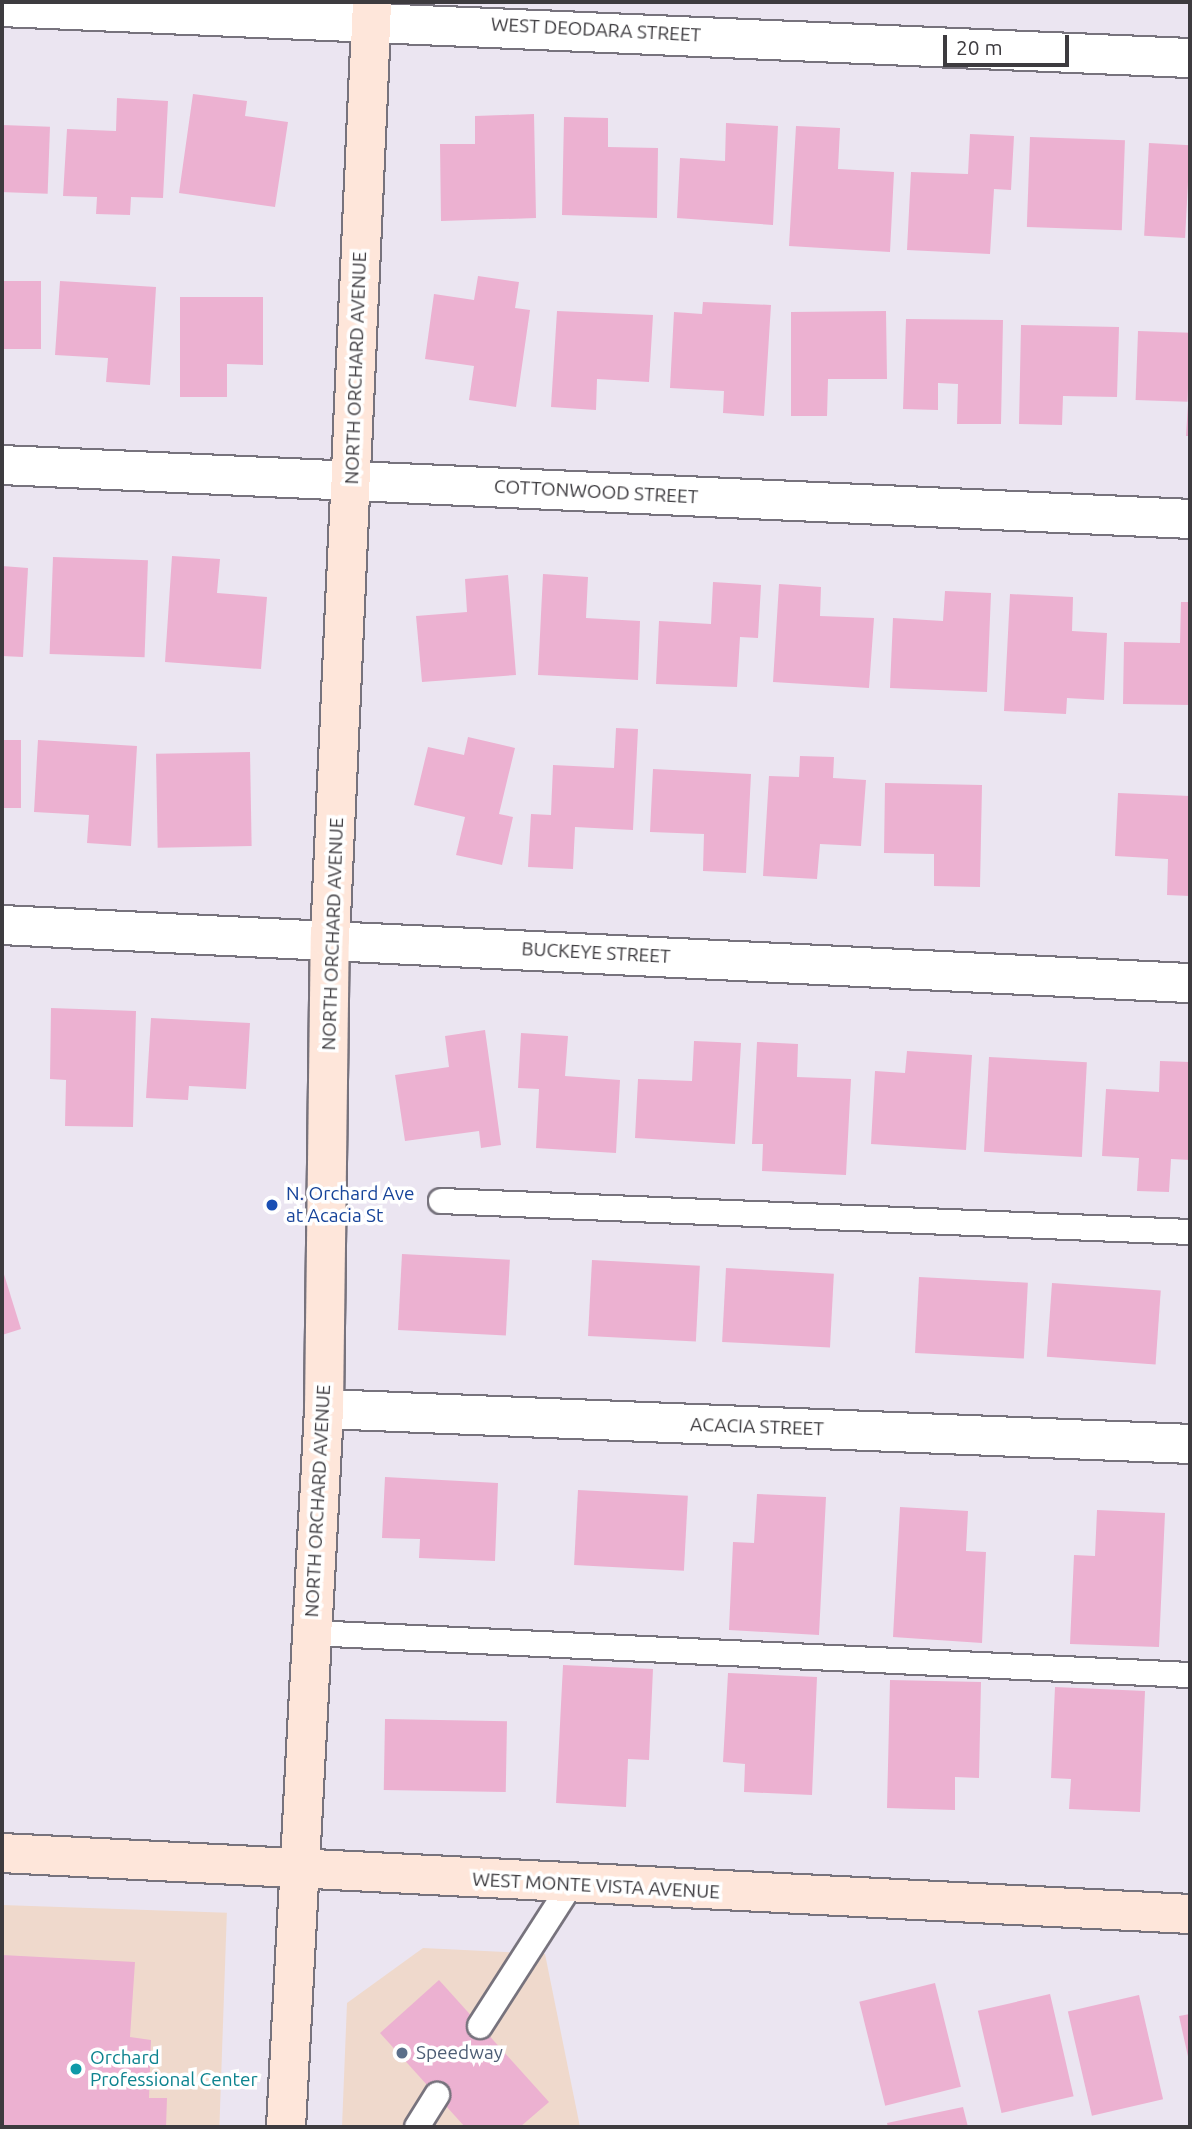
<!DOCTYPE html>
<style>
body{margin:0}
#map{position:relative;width:1192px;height:2129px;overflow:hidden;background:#ebe5f1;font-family:Ubuntu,sans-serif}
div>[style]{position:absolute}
.commercial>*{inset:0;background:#efd9cc;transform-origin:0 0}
.building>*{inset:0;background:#ecb1d1;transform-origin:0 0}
.roads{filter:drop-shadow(2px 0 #77737d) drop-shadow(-2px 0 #77737d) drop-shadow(0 2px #77737d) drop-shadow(0 -2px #77737d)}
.lane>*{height:24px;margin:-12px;padding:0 12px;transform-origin:12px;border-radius:12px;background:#fff}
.street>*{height:38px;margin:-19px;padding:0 19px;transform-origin:19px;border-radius:19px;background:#fff}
.secondary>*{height:38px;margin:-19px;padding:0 19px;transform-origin:19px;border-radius:19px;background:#fee6da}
.dots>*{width:19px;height:19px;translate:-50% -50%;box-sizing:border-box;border:4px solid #fff;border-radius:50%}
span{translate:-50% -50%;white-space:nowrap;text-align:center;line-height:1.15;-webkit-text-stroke:7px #fff;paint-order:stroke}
.street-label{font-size:19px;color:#3d3b3f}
.transit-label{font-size:19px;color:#164399}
.left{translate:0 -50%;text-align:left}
.service-label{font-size:19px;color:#4e5e75}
.culture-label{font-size:19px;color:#0d838f}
.frame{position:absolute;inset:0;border:4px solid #3d3b3f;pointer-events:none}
.scale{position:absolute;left:943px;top:35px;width:126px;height:32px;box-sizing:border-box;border:4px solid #3d3b3f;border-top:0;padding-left:9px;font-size:21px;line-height:24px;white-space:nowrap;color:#3d3b3f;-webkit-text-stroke:5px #fff;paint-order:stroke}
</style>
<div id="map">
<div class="commercial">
<div style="left:2px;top:1905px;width:225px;height:222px;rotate:2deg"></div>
<div style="clip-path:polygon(423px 1948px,545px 1954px,580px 2127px,342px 2127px,347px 2003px)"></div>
</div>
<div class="building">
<div style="clip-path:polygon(193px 94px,247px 101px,245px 116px,288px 122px,275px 207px,179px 193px)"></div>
<div style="clip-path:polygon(117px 98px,168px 101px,163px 198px,131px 197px,130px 215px,96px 214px,97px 197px,63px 196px,67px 129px,116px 131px)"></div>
<div style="clip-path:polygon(534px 114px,536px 218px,441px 221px,440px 144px,475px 144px,475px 116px)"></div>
<div style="clip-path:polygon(564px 117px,608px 118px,608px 147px,658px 148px,657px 218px,562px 215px)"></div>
<div style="clip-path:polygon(726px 123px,778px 126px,773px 225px,677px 218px,680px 158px,725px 161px)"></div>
<div style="left:2px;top:125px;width:48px;height:67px;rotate:2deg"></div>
<div style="clip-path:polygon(796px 126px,840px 128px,838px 169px,894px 172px,890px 252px,789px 246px)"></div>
<div style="clip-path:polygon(970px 134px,1014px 136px,1011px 190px,994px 189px,990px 254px,907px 250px,911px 172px,968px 174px)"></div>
<div style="left:1030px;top:137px;width:95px;height:90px;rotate:2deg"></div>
<div style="left:1149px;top:143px;width:41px;height:93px;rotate:3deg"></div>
<div style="clip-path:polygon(478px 276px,519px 282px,515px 308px,530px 310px,516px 407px,469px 400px,474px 366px,425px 359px,434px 294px,474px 300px)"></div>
<div style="left:2px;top:281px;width:39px;height:68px"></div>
<div style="clip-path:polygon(60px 281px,156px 287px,150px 385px,106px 382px,108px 358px,55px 355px)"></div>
<div style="clip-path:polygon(180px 297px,263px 297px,263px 365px,227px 364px,227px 397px,180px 397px)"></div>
<div style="clip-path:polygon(703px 302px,771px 305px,764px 416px,723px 413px,724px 391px,670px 388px,674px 312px,702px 314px)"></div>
<div style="clip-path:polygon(557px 311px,653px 315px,649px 382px,597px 379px,596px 410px,551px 407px)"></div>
<div style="clip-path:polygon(886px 311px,887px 379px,828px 379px,827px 416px,791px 416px,791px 312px)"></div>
<div style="clip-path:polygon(906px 319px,1003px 320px,1001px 424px,957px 424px,958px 384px,938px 383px,938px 410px,903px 409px)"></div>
<div style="clip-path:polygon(1021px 325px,1119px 327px,1117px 397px,1063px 396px,1062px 425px,1019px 424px)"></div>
<div style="left:1138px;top:331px;width:52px;height:69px;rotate:2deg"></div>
<div style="clip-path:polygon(1188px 404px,1190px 404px,1190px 436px,1186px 436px)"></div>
<div style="clip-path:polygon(172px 556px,220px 559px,217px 593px,267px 597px,261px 669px,165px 662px)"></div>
<div style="left:53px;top:557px;width:95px;height:97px;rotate:2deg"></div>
<div style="clip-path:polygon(2px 566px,28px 568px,23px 657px,2px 656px)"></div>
<div style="clip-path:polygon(543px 574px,588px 577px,586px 618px,640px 621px,638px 680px,538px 675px)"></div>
<div style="clip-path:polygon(508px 575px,516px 675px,422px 682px,416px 616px,467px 612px,465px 579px)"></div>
<div style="clip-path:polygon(713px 582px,761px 585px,758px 638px,740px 637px,737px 687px,656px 684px,659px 621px,711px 624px)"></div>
<div style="clip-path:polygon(779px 584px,821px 587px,820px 616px,874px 618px,869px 688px,773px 682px)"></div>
<div style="clip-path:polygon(945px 591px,991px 593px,987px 692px,890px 688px,893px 618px,943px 621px)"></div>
<div style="clip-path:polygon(1010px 594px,1073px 597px,1072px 631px,1107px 633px,1104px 700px,1067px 698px,1066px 714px,1004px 711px)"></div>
<div style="clip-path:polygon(1181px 602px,1190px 602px,1190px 705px,1123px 704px,1124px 642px,1180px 643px)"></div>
<div style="clip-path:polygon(616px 728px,638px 729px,633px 830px,575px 827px,573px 869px,528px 867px,531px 814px,551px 815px,553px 765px,614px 768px)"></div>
<div style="clip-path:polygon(468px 737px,515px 748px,499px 814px,513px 817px,502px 865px,456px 855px,465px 817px,414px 805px,428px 747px,464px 755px)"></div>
<div style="left:2px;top:740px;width:19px;height:68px"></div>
<div style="clip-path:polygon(38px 740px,137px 746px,131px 846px,87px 843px,89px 815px,34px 812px)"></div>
<div style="left:250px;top:752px;width:94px;height:94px;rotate:89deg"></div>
<div style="clip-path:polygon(800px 756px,834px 757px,833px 778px,866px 780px,861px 846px,820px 844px,817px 879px,763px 876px,769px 776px,799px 777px)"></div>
<div style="clip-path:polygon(653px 769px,751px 774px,746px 873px,703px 871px,704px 834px,650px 832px)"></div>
<div style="clip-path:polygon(885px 783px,982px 785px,980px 887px,934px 886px,934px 854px,884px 853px)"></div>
<div style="clip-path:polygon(1118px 793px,1190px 796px,1190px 896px,1167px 895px,1168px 859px,1115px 856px)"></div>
<div style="clip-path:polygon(51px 1008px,136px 1011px,133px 1127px,65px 1126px,66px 1080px,50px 1079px)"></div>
<div style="clip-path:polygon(151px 1018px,250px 1023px,246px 1089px,189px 1086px,188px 1100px,146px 1098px)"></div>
<div style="clip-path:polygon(485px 1030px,501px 1145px,481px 1148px,479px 1131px,405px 1141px,395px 1075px,449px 1067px,445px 1036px)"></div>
<div style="clip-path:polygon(521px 1033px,568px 1036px,565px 1076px,620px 1080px,616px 1153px,536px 1148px,539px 1089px,518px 1088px)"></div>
<div style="clip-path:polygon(694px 1041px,741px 1043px,735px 1144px,635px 1138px,638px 1079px,692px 1081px)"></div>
<div style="clip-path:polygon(757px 1042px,798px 1044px,797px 1077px,851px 1079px,846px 1175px,762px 1171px,763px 1144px,752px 1144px)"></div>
<div style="clip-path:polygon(907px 1051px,972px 1055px,966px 1150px,871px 1144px,875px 1071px,905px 1073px)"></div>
<div style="left:989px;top:1057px;width:98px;height:95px;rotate:3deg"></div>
<div style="clip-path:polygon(1160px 1061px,1190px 1062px,1190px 1160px,1171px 1159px,1169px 1192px,1137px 1191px,1139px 1158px,1102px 1156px,1106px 1089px,1159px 1092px)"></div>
<div style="left:402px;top:1254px;width:108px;height:76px;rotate:3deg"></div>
<div style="left:592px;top:1260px;width:108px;height:76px;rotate:3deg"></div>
<div style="clip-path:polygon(2px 1268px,21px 1329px,2px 1335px)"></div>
<div style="left:726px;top:1268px;width:108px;height:74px;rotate:3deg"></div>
<div style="left:919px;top:1277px;width:109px;height:76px;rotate:3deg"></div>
<div style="left:1052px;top:1283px;width:109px;height:74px;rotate:4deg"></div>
<div style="clip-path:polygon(385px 1477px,498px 1483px,495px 1561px,419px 1558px,420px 1539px,382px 1538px)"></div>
<div style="left:578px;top:1490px;width:110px;height:75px;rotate:3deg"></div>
<div style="clip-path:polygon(757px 1494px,826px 1497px,819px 1635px,729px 1630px,733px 1542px,754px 1543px)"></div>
<div style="clip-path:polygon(900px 1507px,968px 1511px,966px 1551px,986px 1552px,982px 1643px,893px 1637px)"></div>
<div style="clip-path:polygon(1097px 1510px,1165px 1513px,1159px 1647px,1070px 1644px,1074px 1555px,1095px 1556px)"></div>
<div style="clip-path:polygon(563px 1665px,653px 1669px,649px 1760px,628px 1759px,626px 1807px,556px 1803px)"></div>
<div style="clip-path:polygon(728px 1673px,817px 1677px,812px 1795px,744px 1792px,745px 1764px,723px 1762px)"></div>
<div style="clip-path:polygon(890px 1680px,981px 1682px,979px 1778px,955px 1777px,955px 1810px,887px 1808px)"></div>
<div style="clip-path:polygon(1055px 1687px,1145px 1691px,1140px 1812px,1069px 1809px,1071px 1779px,1051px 1778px)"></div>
<div style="left:385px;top:1719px;width:122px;height:71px;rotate:1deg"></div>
<div style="clip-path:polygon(2px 1955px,135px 1962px,130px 2037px,151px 2040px,149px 2098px,167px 2098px,166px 2127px,2px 2127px)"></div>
<div style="clip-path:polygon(439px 1980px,549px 2102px,520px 2127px,465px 2127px,380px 2033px)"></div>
<div style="left:935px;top:1983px;width:107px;height:78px;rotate:76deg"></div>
<div style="left:1050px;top:1994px;width:105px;height:74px;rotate:77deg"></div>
<div style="left:1139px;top:1995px;width:107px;height:73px;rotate:77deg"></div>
<div style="clip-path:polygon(1190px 2014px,1190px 2061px,1189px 2061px,1179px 2016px)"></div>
<div style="clip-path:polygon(963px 2107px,968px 2127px,888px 2127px,887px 2123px)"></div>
</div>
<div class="roads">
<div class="lane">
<div style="left:441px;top:1201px;width:750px;rotate:2.37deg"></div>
<div style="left:311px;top:1633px;width:880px;rotate:2.74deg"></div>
<div style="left:480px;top:2026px;width:166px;rotate:-57.3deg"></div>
<div style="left:417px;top:2127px;width:38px;rotate:-58deg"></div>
</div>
<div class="street">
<div style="left:2px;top:7px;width:1189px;rotate:2.46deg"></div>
<div style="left:2px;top:465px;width:1189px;rotate:2.6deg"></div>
<div style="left:2px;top:925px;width:1189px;rotate:2.8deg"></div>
<div style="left:324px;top:1409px;width:867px;rotate:2.31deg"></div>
</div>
<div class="secondary">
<div style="left:2px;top:1853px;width:1190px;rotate:2.94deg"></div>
<div style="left:286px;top:2127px;width:719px;rotate:-86.97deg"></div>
<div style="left:324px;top:1409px;width:470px;rotate:-89.3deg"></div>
<div style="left:330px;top:939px;width:938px;rotate:-87.43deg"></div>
</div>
</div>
<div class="dots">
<div style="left:272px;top:1205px;background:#1a4fb4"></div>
<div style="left:402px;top:2053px;background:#5c6f8a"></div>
<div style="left:76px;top:2069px;background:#0f9aa8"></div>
</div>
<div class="street-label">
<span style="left:596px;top:30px;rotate:3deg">WEST DEODARA STREET</span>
<span style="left:356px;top:368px;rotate:-88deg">NORTH ORCHARD AVENUE</span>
<span style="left:596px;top:492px;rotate:3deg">COTTONWOOD STREET</span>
<span style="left:333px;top:934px;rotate:-88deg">NORTH ORCHARD AVENUE</span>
<span style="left:596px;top:953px;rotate:3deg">BUCKEYE STREET</span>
<span style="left:757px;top:1427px;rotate:2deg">ACACIA STREET</span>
<span style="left:318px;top:1501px;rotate:-87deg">NORTH ORCHARD AVENUE</span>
<span style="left:596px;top:1886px;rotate:3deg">WEST MONTE VISTA AVENUE</span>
</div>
<div class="transit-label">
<span class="left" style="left:286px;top:1205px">N. Orchard Ave<br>at Acacia St</span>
</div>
<div class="service-label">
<span class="left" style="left:416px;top:2053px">Speedway</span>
</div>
<div class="culture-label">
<span class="left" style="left:90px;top:2069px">Orchard<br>Professional Center</span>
</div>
<div class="frame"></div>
<div class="scale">20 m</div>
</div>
